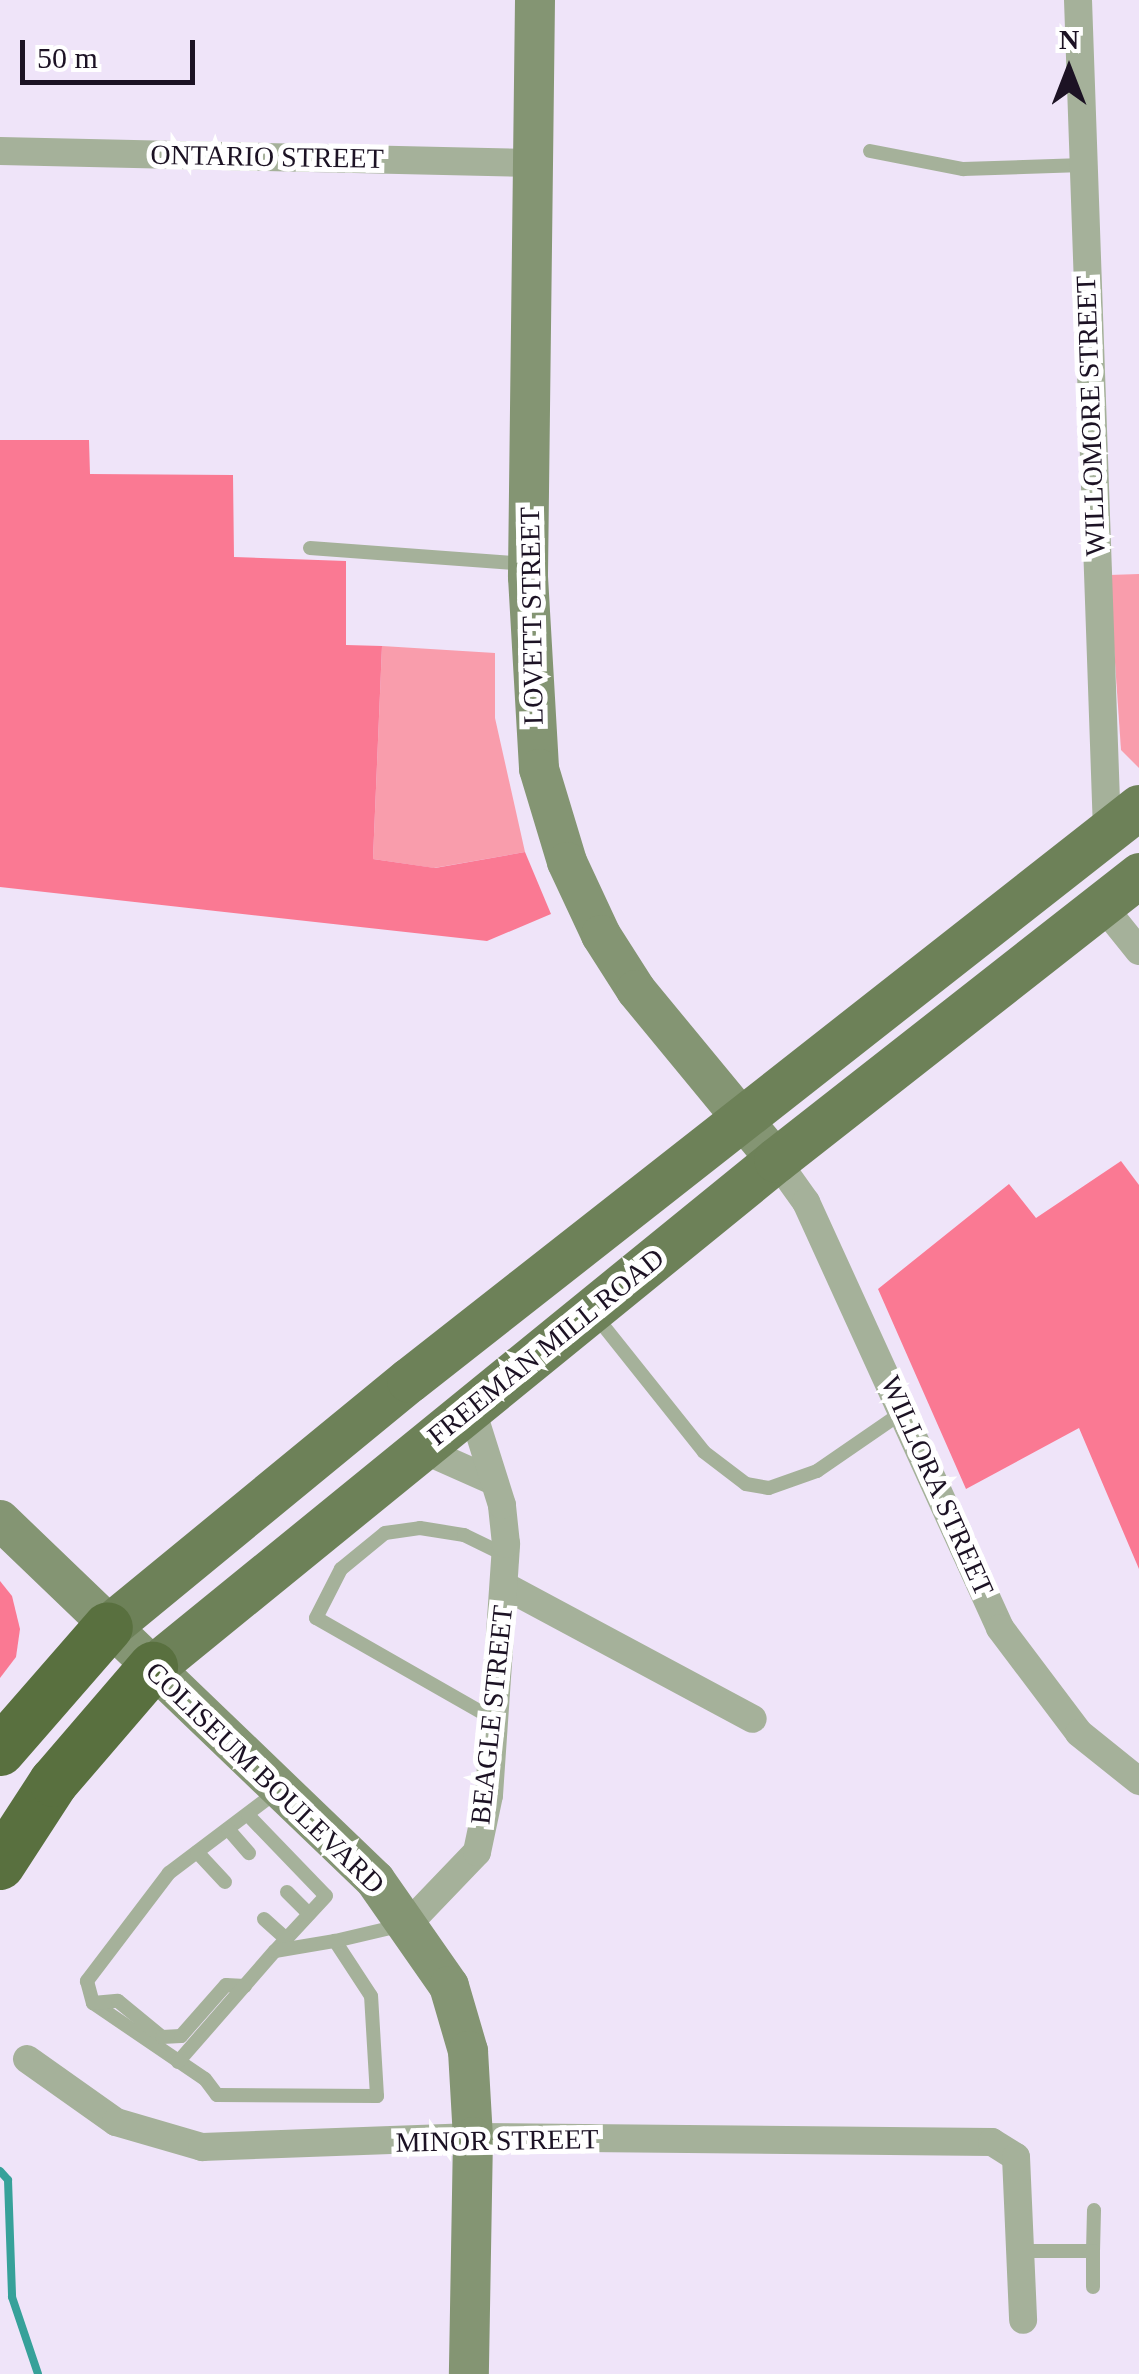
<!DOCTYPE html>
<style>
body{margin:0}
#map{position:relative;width:1139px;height:2374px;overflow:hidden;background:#efe4f9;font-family:"Times New Roman",serif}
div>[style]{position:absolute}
.green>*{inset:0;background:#f99dac}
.forest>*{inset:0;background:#fa7993}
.stream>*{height:8px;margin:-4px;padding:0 4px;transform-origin:4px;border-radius:4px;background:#37a19a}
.lane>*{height:14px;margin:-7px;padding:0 7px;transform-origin:7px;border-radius:7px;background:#a5b19a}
.street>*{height:28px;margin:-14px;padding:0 14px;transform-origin:14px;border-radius:14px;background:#a5b19a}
.secondary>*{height:40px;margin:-20px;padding:0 20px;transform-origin:20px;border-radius:20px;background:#849573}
.primary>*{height:45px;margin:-22.5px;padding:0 22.5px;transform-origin:22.5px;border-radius:22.5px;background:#6d8158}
.highway>*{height:50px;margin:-25px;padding:0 25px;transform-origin:25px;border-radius:25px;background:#59703f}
span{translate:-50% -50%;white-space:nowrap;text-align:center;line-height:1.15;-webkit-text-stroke:10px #fff;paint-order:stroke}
.street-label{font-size:28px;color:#1c1224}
.north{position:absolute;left:1019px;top:20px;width:100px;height:100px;-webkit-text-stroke:8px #fff;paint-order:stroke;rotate:0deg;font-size:28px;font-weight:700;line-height:40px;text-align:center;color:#1c1224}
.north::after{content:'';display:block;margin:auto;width:35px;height:45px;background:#1c1224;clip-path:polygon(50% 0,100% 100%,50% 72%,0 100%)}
.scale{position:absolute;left:20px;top:40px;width:175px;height:45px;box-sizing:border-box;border:5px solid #1c1224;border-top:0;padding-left:12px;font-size:30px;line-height:35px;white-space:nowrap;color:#1c1224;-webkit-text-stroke:8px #fff;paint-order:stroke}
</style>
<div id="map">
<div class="green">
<div style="clip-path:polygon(1139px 574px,1139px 768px,1121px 750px,1109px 575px)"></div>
<div style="clip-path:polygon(382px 646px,495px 653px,495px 718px,525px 852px,434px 868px,373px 859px)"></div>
</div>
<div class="forest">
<div style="clip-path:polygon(0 440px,89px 440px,90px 474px,233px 475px,234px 557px,346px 561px,346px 645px,382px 646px,373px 859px,435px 868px,525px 852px,551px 914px,487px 941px,0 887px)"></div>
<div style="clip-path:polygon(1121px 1161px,1139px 1185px,1139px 1569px,1079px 1428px,966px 1489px,878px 1289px,1009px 1184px,1036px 1218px)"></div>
<div style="clip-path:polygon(0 1581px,12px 1596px,20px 1629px,16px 1657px,0 1678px)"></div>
</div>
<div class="stream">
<div style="left:0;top:2171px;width:12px;rotate:48deg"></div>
<div style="left:8px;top:2180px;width:117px;rotate:88deg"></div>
<div style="left:12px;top:2297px;width:81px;rotate:71.3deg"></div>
</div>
<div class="lane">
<div style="left:870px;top:151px;width:95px;rotate:11deg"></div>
<div style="left:963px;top:169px;width:120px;rotate:-1.9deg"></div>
<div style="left:310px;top:548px;width:218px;rotate:4.2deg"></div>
<div style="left:594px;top:1314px;width:176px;rotate:51.4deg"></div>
<div style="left:704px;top:1452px;width:53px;rotate:37.3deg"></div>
<div style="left:746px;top:1484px;width:23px;rotate:10deg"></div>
<div style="left:769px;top:1488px;width:51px;rotate:-19.5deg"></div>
<div style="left:817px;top:1471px;width:104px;rotate:-34.5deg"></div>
<div style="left:495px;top:1720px;width:206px;rotate:-150.3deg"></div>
<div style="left:316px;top:1618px;width:55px;rotate:-63deg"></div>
<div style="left:341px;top:1569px;width:57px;rotate:-39.3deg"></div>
<div style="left:385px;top:1533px;width:35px;rotate:-8deg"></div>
<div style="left:420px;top:1528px;width:45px;rotate:9deg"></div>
<div style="left:464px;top:1535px;width:46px;rotate:26deg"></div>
<div style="left:279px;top:1790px;width:138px;rotate:143deg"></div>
<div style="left:169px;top:1873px;width:136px;rotate:127.2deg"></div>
<div style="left:87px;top:1981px;width:23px;rotate:75deg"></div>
<div style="left:93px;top:2003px;width:135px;rotate:34.2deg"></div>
<div style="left:205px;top:2079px;width:20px;rotate:53deg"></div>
<div style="left:217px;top:2095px;width:160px;rotate:0.4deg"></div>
<div style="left:377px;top:2096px;width:100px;rotate:-93.4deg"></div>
<div style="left:371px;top:1996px;width:66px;rotate:-123.2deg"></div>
<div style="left:335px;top:1941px;width:70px;rotate:-13.2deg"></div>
<div style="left:248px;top:1815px;width:112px;rotate:46.1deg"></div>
<div style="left:326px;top:1896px;width:75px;rotate:132.8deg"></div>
<div style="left:228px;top:1829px;width:32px;rotate:49deg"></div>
<div style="left:197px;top:1852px;width:41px;rotate:47deg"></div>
<div style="left:287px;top:1892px;width:31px;rotate:45deg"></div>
<div style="left:264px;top:1919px;width:30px;rotate:42deg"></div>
<div style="left:93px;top:2003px;width:25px;rotate:-5deg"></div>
<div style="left:118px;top:2001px;width:57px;rotate:39.3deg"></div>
<div style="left:162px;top:2037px;width:19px;rotate:-3deg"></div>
<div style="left:181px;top:2036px;width:68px;rotate:-48.6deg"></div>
<div style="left:226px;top:1985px;width:19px;rotate:3deg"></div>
<div style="left:178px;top:2062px;width:147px;rotate:-48.9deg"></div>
<div style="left:275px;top:1951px;width:61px;rotate:-9.5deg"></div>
<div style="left:1020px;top:2251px;width:73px"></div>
<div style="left:1093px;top:2251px;width:41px;rotate:-88.6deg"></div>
<div style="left:1093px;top:2251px;width:36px;rotate:90deg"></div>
</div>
<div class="street">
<div style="left:1078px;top:0;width:833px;rotate:88deg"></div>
<div style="left:0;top:151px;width:534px;rotate:1.29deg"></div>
<div style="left:1102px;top:905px;width:59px;rotate:51.2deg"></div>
<div style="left:776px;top:1160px;width:52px;rotate:54.5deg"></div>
<div style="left:806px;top:1202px;width:468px;rotate:65.5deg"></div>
<div style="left:1000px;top:1628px;width:131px;rotate:53deg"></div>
<div style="left:1079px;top:1733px;width:77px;rotate:38.7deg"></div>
<div style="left:421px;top:1449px;width:77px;rotate:23.9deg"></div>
<div style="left:505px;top:1586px;width:281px;rotate:28.2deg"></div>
<div style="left:409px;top:1923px;width:98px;rotate:-46.2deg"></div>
<div style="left:477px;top:1852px;width:58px;rotate:-78.1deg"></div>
<div style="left:489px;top:1795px;width:252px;rotate:-86.1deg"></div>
<div style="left:506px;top:1544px;width:39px;rotate:-96deg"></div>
<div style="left:502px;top:1505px;width:100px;rotate:-107.5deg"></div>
<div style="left:27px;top:2059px;width:109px;rotate:35.3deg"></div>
<div style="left:116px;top:2122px;width:90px;rotate:16.2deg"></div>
<div style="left:202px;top:2147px;width:271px;rotate:-2.1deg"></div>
<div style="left:473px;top:2137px;width:519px;rotate:0.55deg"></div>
<div style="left:992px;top:2142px;width:28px;rotate:32deg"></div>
<div style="left:1016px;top:2157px;width:163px;rotate:87.5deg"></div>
</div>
<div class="secondary">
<div style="left:535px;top:0;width:577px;rotate:90.7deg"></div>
<div style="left:528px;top:577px;width:192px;rotate:86.7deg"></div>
<div style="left:539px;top:769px;width:97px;rotate:73.2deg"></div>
<div style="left:567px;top:862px;width:81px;rotate:65deg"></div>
<div style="left:601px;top:935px;width:65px;rotate:57.5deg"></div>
<div style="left:636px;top:990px;width:220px;rotate:50.5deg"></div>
<div style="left:0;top:1520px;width:520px;rotate:43.83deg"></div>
<div style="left:375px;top:1880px;width:129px;rotate:55.1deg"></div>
<div style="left:449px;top:1986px;width:68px;rotate:73.7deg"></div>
<div style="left:468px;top:2051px;width:86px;rotate:86.7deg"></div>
<div style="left:473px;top:2137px;width:237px;rotate:91deg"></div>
</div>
<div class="primary">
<div style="left:108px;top:1627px;width:389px;rotate:-39.4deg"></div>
<div style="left:409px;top:1380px;width:928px;rotate:-38.13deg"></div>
<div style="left:153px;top:1667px;width:803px;rotate:-39.14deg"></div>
<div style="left:776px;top:1160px;width:462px;rotate:-38.1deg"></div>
</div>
<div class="highway">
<div style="left:0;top:1751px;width:164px;rotate:-48.9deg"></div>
<div style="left:0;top:1865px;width:99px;rotate:-57deg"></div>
<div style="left:54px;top:1782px;width:152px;rotate:-49.3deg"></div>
</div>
<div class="street-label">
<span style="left:267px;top:157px;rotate:1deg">ONTARIO STREET</span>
<span style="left:1091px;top:416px;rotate:-92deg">WILLOMORE STREET</span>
<span style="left:532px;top:616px;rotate:-91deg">LOVETT STREET</span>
<span style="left:546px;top:1347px;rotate:-39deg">FREEMAN MILL ROAD</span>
<span style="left:937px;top:1486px;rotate:66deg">WILLORA STREET</span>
<span style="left:492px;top:1715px;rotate:-84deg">BEAGLE STREET</span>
<span style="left:265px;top:1778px;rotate:44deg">COLISEUM BOULEVARD</span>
<span style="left:497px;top:2141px;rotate:-1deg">MINOR STREET</span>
</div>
<div class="north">N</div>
<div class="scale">50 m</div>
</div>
